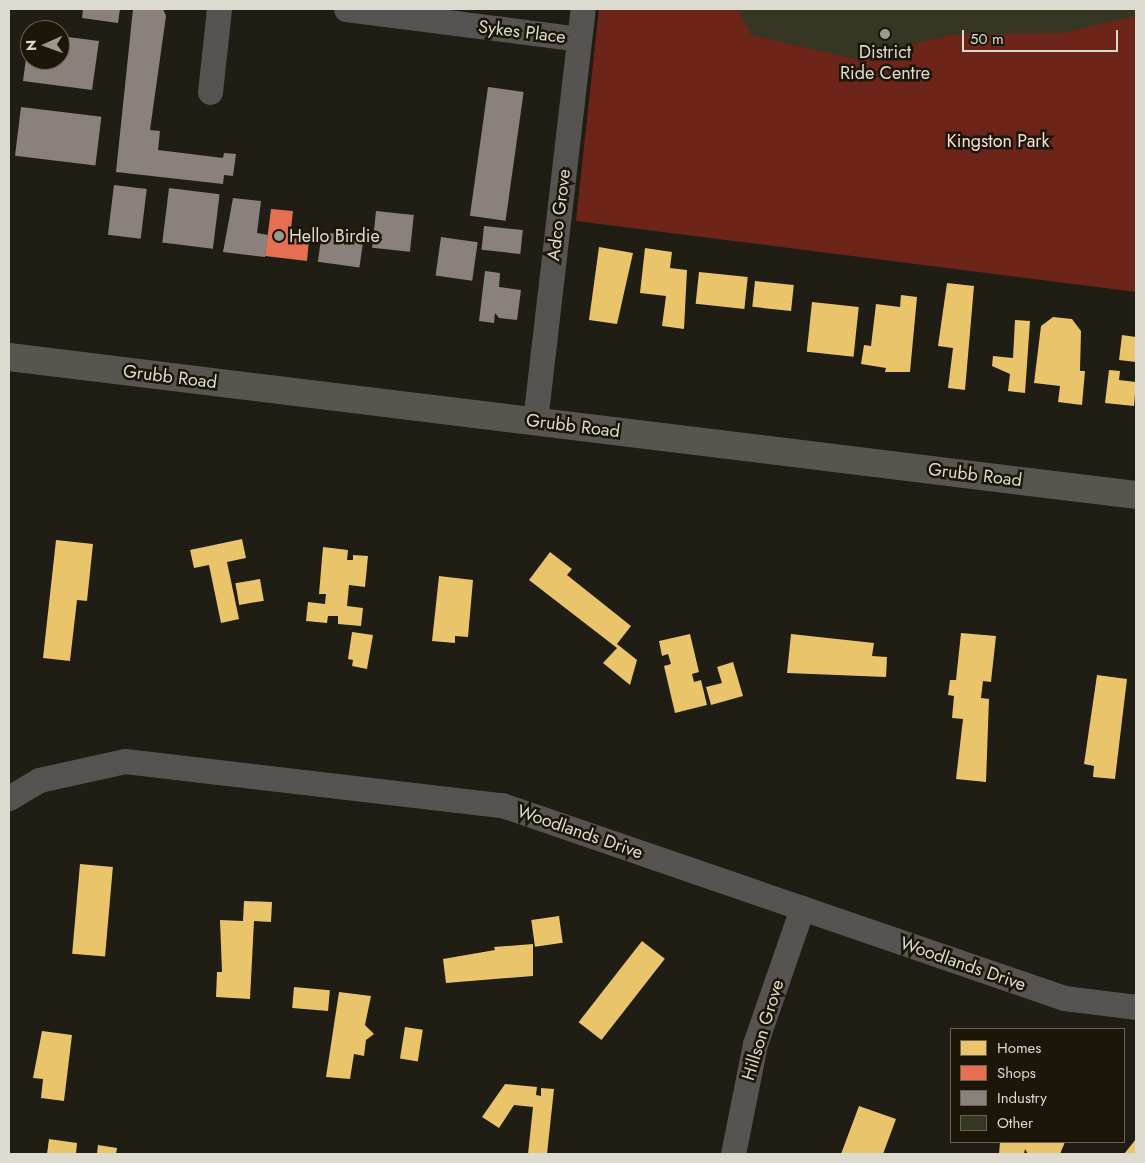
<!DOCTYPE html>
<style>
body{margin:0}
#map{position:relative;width:1145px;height:1163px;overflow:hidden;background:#201d15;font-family:Jost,sans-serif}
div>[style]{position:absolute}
.green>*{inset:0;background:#6e2519}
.homes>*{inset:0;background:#e9c46a;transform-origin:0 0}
.shops>*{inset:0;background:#e76f51}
.industry>*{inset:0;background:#8a817c;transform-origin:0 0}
.building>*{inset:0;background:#363722}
.minor>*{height:25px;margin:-12.5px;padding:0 12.5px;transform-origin:12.5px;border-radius:12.5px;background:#565350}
.secondary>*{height:28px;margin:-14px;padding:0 14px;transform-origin:14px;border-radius:14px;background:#585551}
.dots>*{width:14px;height:14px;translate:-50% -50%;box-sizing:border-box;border:2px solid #1b1608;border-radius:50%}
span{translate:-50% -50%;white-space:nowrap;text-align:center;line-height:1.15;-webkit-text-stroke:5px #1b1608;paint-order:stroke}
.street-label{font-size:18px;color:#dddad0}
.poi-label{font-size:18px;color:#dddad0}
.left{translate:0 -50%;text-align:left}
.park-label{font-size:18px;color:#f8dcd7}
.frame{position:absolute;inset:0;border:10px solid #dddad0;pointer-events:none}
.legend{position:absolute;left:950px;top:1028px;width:175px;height:115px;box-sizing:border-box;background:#1b1608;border:1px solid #696458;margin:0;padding:6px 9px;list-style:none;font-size:15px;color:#dddad0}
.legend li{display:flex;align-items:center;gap:10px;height:25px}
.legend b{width:25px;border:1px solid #696458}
.north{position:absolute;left:20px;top:20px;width:50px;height:50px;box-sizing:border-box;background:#1b1608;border:1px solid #696458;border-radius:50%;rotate:268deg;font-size:14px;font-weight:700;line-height:20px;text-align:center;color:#dddad0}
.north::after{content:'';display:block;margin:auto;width:18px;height:22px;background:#9b988f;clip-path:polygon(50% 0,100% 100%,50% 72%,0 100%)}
.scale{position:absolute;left:962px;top:30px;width:156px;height:22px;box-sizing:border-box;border:2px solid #dddad0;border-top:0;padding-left:6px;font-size:15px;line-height:18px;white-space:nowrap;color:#dddad0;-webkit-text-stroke:4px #1b1608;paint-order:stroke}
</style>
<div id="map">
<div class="green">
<div style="clip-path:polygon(599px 9px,1136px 9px,1136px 292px,576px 221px)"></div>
</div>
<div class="homes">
<div style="clip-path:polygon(599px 247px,633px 253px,617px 324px,589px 320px)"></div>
<div style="clip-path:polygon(645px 248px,672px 252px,670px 268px,687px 270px,684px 329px,662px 326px,666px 296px,640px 293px)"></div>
<div style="left:699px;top:272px;width:49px;height:32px;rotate:6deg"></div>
<div style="left:755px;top:281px;width:39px;height:26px;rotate:6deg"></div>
<div style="clip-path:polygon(947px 283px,974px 286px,965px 390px,948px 388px,953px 348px,938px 346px)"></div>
<div style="clip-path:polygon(901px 295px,917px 297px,910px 372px,885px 372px,886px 368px,861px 364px,864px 345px,871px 346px,876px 304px,900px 307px)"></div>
<div style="left:812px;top:302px;width:47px;height:50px;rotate:6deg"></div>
<div style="clip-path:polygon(1053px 317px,1072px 319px,1081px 331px,1080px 371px,1085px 371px,1082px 405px,1058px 402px,1060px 386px,1034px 383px,1041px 326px)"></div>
<div style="clip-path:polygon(1015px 320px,1030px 321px,1025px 393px,1008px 391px,1010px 374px,992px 366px,993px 356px,1013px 358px)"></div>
<div style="clip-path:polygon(1122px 335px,1136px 337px,1136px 362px,1119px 360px)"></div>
<div style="clip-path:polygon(1109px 370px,1120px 371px,1119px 380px,1136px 382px,1134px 406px,1105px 403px)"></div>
<div style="clip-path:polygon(242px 539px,246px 558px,227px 562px,239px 619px,221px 623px,209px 565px,194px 568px,190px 550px)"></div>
<div style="clip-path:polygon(56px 540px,93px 544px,87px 601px,77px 600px,70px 661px,43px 658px)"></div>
<div style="clip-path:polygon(323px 547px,348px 550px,347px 560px,353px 560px,353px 555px,368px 556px,365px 587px,349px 585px,347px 606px,363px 608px,361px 626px,338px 624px,338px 616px,328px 616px,327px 623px,306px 621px,308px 602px,325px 604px,326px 594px,319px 594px)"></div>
<div style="clip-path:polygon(550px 552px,572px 569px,567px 575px,631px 626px,617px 644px,637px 660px,630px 685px,603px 663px,617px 648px,529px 580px)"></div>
<div style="clip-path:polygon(439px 576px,473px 580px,468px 637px,455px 636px,455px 643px,432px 641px)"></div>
<div style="left:260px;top:579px;width:22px;height:25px;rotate:80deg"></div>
<div style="clip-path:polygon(352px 632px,373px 635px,367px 669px,352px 666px,353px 660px,348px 659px)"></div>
<div style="clip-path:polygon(961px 633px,996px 636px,991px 682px,983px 681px,981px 698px,989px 699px,986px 782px,956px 779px,963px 719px,952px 718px,954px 696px,948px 695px,950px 680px,956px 680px)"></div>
<div style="clip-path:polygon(690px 634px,699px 672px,692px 674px,694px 682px,701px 680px,707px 705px,675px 713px,664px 666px,671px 664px,668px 654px,662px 656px,659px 641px)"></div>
<div style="clip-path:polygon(791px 634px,874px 643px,872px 656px,887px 657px,886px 677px,787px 673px)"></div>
<div style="clip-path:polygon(733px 662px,743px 696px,711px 705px,706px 687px,722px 683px,717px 667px)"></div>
<div style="clip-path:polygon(1097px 675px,1127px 679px,1115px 779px,1093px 777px,1094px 766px,1084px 764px)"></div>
<div style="left:80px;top:864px;width:33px;height:90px;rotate:5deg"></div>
<div style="clip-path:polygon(244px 901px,272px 902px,271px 922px,254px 921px,250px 999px,216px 997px,217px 972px,222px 972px,220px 920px,243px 921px)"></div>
<div style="left:559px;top:916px;width:27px;height:28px;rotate:82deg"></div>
<div style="left:642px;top:941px;width:29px;height:103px;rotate:38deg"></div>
<div style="clip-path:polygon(533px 944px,533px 976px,446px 983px,443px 959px,495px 950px,494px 947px)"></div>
<div style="left:294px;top:987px;width:36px;height:21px;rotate:5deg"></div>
<div style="clip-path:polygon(339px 992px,371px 996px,365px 1025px,374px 1034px,366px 1040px,364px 1056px,354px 1054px,350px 1079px,326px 1077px)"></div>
<div style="left:405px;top:1027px;width:18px;height:32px;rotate:9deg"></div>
<div style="clip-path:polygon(42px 1031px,72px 1035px,64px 1101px,41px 1098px,43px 1079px,33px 1078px)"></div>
<div style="clip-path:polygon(505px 1084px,537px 1087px,536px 1095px,541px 1096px,541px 1088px,554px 1089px,547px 1154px,528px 1154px,533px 1107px,514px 1105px,499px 1128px,482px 1117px)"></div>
<div style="clip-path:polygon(859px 1106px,896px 1119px,883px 1154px,841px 1154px)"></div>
<div style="clip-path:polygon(49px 1139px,77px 1143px,76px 1154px,47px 1154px)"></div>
<div style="clip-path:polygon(1136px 1139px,1136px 1154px,1124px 1154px)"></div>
<div style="clip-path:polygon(1000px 1142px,1065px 1142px,1060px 1154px,1028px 1154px,1025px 1149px,1024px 1154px,999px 1154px)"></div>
<div style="clip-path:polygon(98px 1145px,117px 1148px,116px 1154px,97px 1154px)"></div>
</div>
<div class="shops">
<div style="clip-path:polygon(271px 209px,293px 211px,290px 238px,309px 240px,307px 261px,265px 256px)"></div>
</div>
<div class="industry">
<div style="clip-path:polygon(83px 9px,120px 9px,118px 23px,82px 18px)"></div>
<div style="clip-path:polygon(133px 9px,163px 9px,166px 16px,150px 130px,160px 131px,158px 150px,223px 158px,224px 153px,236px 154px,233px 176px,224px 175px,223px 184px,116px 172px)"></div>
<div style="clip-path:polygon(29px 35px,30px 60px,60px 60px,60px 36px,99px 41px,92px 90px,23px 81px)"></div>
<div style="left:488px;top:87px;width:36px;height:130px;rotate:8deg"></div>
<div style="left:21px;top:107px;width:81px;height:49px;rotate:7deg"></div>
<div style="left:114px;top:185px;width:33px;height:50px;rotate:7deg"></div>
<div style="left:169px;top:188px;width:51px;height:55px;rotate:7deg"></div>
<div style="clip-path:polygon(233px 198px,261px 201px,257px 233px,268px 235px,265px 257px,223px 252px)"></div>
<div style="left:376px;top:211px;width:38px;height:37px;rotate:6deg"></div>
<div style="left:484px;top:226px;width:39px;height:24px;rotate:6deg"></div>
<div style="left:322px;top:232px;width:42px;height:30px;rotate:8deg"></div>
<div style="left:441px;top:237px;width:37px;height:39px;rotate:8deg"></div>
<div style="clip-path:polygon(485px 271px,500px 273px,499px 287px,521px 290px,517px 320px,499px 318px,495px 313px,494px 323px,479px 321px)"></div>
</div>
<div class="building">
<div style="clip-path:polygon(738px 9px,1136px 9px,1136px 16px,1062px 33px,950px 35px,854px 59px,751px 35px)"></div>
</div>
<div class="minor">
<div style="left:346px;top:9px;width:235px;rotate:7.3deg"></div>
<div style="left:210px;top:92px;width:83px;rotate:-83.8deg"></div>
<div style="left:535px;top:421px;width:415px;rotate:-83.4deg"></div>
<div style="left:9px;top:798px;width:35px;rotate:-31deg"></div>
<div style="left:39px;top:780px;width:88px;rotate:-12.5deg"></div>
<div style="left:125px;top:761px;width:380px;rotate:6.7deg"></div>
<div style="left:502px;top:805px;width:594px;rotate:18.95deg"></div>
<div style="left:1064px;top:998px;width:73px;rotate:7.1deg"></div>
<div style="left:733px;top:1154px;width:112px;rotate:-78.7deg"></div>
<div style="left:755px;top:1044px;width:144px;rotate:-70.9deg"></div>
</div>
<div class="secondary">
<div style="left:9px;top:357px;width:1135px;rotate:6.98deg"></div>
</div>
<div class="dots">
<div style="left:885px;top:34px;background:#9b988f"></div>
<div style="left:279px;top:236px;background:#9b988f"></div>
</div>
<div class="street-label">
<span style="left:522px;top:32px;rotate:7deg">Sykes Place</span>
<span style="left:559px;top:215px;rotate:-83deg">Adco Grove</span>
<span style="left:170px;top:377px;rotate:7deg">Grubb Road</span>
<span style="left:573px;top:426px;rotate:7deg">Grubb Road</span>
<span style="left:975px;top:475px;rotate:7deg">Grubb Road</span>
<span style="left:580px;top:832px;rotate:19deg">Woodlands Drive</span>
<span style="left:963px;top:964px;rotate:19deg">Woodlands Drive</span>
<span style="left:763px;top:1030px;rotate:-73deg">Hillson Grove</span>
</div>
<div class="poi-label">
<span style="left:885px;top:63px">District<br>Ride Centre</span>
<span class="left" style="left:289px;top:236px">Hello Birdie</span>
</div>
<div class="park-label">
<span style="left:998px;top:141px">Kingston Park</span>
</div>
<div class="frame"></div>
<ul class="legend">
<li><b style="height:14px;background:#e9c46a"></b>Homes</li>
<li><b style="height:14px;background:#e76f51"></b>Shops</li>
<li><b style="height:14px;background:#8a817c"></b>Industry</li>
<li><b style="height:14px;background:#363722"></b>Other</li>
</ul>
<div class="north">N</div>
<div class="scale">50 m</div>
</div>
